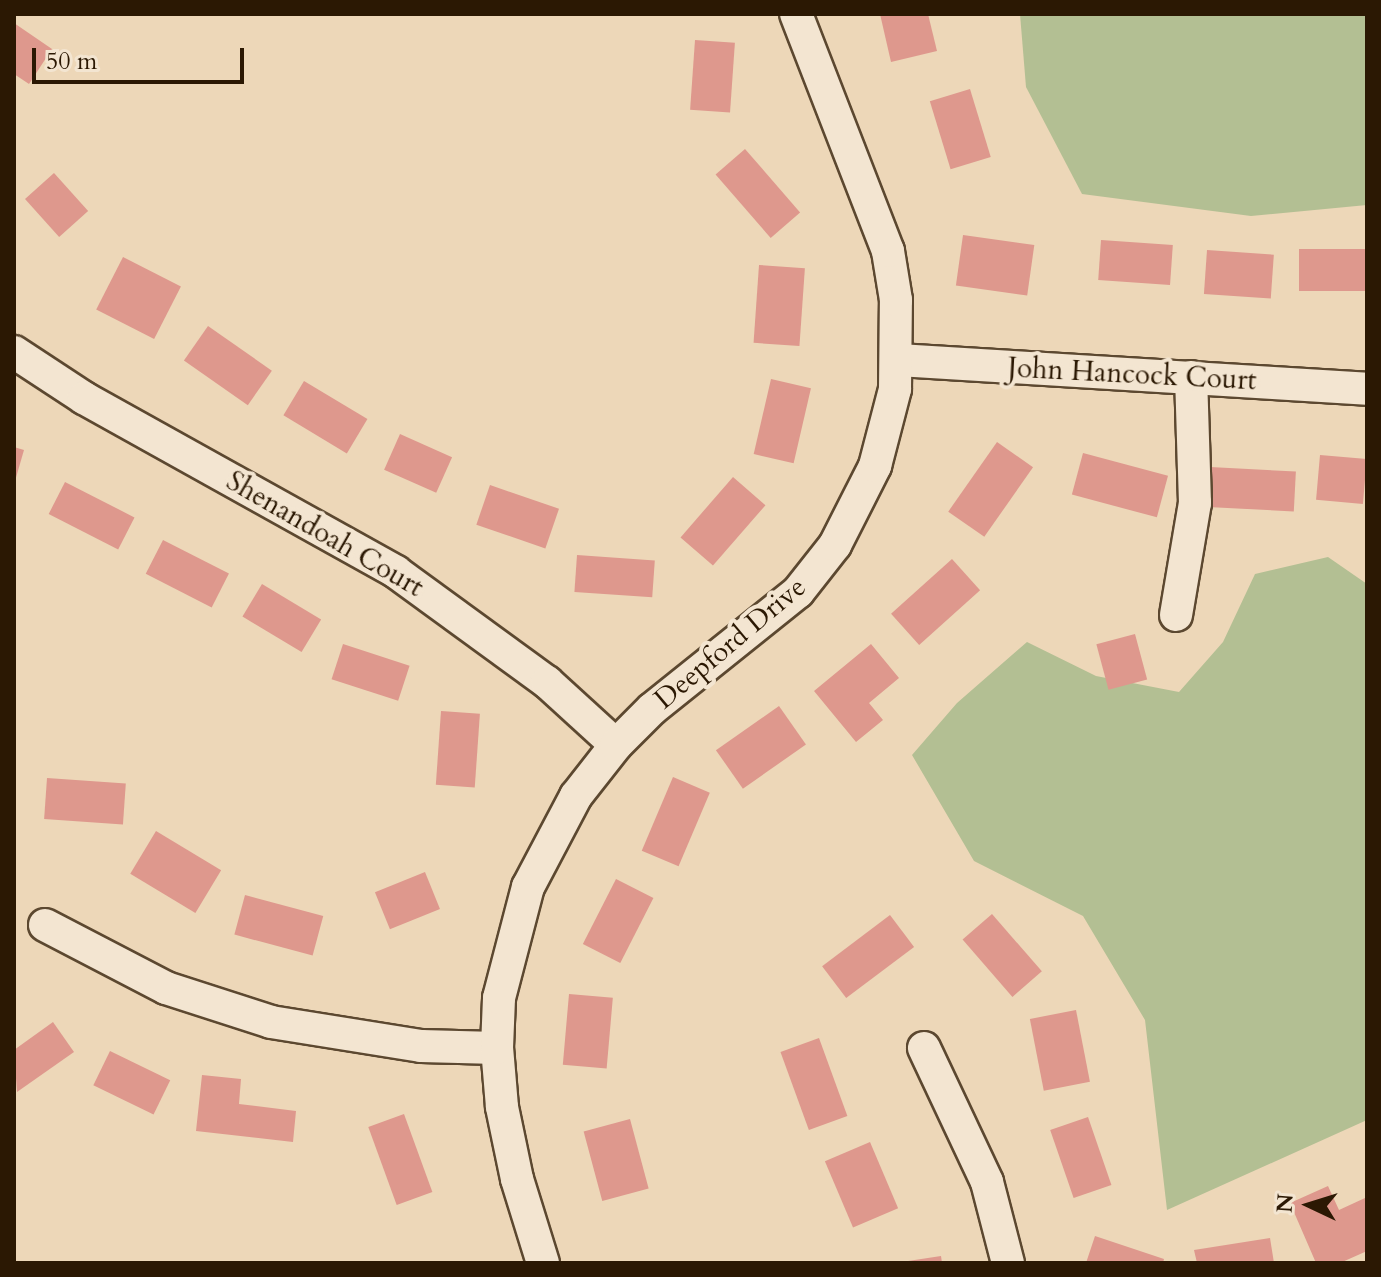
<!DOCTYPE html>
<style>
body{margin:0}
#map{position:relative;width:1381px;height:1277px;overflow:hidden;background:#edd7b8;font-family:Cardo,serif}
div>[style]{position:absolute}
.green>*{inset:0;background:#b3bf93}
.building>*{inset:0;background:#de988d;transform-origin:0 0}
.roads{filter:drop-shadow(2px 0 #5c4830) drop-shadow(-2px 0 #5c4830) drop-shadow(0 2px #5c4830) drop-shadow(0 -2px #5c4830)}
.minor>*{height:32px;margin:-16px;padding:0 16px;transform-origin:16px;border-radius:16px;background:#f3e5d1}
span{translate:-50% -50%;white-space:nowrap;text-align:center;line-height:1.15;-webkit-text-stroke:8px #f3e5d1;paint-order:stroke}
.street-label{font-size:28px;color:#2b1803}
.frame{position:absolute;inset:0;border:16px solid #2b1803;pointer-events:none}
.north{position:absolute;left:1269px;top:1165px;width:80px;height:80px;-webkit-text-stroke:6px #f3e5d1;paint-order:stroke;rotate:274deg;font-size:22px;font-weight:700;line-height:32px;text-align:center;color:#2b1803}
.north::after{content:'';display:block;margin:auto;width:28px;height:36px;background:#2b1803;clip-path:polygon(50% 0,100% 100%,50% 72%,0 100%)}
.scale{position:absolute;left:32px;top:48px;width:212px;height:36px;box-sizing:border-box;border:4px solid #2b1803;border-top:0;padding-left:10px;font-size:24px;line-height:28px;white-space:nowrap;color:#2b1803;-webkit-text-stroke:6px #f3e5d1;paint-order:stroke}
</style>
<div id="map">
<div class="green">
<div style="clip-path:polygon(1020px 14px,1367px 14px,1367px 205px,1251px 216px,1082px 194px,1026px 87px)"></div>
<div style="clip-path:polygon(1328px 557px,1367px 584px,1367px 1120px,1167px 1210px,1145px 1020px,1083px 916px,974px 861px,912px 755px,957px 703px,1027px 642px,1096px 676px,1179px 692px,1223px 642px,1255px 574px)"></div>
</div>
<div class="building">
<div style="clip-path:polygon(880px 14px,928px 14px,937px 51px,891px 62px)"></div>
<div style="clip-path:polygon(14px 23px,52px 49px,29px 84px,14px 74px)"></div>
<div style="left:695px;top:40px;width:40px;height:70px;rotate:4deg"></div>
<div style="left:970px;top:89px;width:71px;height:42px;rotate:73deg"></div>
<div style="left:745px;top:149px;width:84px;height:39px;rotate:49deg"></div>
<div style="left:54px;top:173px;width:51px;height:39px;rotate:48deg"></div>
<div style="left:963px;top:235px;width:72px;height:51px;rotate:8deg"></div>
<div style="left:1101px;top:240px;width:72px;height:40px;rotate:4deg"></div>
<div style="left:1367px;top:249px;width:42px;height:68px;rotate:90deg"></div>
<div style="left:1207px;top:250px;width:67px;height:44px;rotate:4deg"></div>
<div style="left:123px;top:257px;width:65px;height:59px;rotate:27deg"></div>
<div style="left:759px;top:265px;width:46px;height:78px;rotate:4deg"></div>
<div style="left:208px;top:326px;width:78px;height:42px;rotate:35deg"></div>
<div style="left:771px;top:379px;width:41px;height:77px;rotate:13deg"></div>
<div style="left:304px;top:381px;width:74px;height:40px;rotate:31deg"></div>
<div style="left:400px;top:434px;width:57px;height:39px;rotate:24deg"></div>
<div style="left:997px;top:442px;width:44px;height:85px;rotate:35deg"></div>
<div style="clip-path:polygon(14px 447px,24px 450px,15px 481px,14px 481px)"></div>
<div style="left:1083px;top:453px;width:88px;height:43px;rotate:15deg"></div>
<div style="left:1320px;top:455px;width:47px;height:45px;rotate:5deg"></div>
<div style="left:1210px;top:467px;width:86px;height:40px;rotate:3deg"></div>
<div style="left:733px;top:477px;width:43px;height:80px;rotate:41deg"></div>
<div style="left:65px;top:482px;width:78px;height:36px;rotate:27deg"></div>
<div style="left:490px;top:485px;width:73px;height:42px;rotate:19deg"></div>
<div style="left:163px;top:540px;width:74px;height:38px;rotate:27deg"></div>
<div style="left:577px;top:555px;width:78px;height:37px;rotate:4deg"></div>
<div style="left:952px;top:559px;width:42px;height:82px;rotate:48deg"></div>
<div style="left:262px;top:584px;width:69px;height:38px;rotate:31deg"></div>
<div style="left:1135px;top:634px;width:47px;height:40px;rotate:75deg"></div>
<div style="left:343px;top:644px;width:70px;height:37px;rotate:18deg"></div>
<div style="clip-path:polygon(871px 644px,899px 678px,869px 703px,883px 720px,856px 742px,814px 691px)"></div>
<div style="left:779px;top:706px;width:47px;height:77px;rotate:55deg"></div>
<div style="left:441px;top:711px;width:39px;height:74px;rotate:4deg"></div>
<div style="left:673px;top:777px;width:40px;height:80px;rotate:23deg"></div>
<div style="left:47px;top:778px;width:79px;height:41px;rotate:4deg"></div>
<div style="left:156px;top:831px;width:76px;height:50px;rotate:31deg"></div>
<div style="left:425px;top:872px;width:40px;height:54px;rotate:68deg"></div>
<div style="left:616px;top:879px;width:42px;height:73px;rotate:27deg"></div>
<div style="left:245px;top:895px;width:81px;height:41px;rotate:15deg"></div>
<div style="left:992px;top:914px;width:76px;height:39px;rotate:49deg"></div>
<div style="left:890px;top:915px;width:40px;height:85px;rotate:53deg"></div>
<div style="left:569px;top:994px;width:44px;height:71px;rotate:5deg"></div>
<div style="left:1076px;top:1010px;width:73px;height:47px;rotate:79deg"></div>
<div style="clip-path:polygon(53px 1022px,74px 1052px,17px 1092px,14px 1050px)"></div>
<div style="left:819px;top:1038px;width:83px;height:41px;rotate:70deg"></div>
<div style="left:110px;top:1051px;width:67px;height:38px;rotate:26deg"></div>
<div style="clip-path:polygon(202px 1075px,241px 1079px,239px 1104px,296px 1111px,293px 1142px,196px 1131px)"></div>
<div style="left:404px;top:1114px;width:83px;height:38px;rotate:70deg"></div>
<div style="left:1088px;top:1117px;width:72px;height:40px;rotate:71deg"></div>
<div style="left:630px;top:1119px;width:72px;height:48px;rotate:75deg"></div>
<div style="left:870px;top:1142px;width:72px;height:49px;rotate:67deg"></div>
<div style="clip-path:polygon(1328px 1186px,1339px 1210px,1365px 1198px,1367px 1251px,1340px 1263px,1316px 1263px,1290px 1203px)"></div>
<div style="clip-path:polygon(1095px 1236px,1164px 1259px,1163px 1263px,1086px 1263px)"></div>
<div style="clip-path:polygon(1270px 1238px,1274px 1263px,1197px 1263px,1194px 1250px)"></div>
<div style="clip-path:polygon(941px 1256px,942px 1263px,908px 1263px,908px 1261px)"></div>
</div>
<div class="roads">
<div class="minor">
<div style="left:14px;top:352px;width:84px;rotate:33.3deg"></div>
<div style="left:84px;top:398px;width:357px;rotate:29.1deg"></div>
<div style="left:396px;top:572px;width:187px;rotate:36.1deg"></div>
<div style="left:547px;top:682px;width:93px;rotate:42.4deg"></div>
<div style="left:898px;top:360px;width:470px;rotate:3.5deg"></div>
<div style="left:1176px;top:615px;width:114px;rotate:-80.4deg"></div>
<div style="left:1195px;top:503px;width:126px;rotate:-91.8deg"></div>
<div style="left:45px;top:925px;width:136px;rotate:27.5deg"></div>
<div style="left:166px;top:988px;width:110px;rotate:17.9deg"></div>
<div style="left:271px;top:1022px;width:152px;rotate:9.1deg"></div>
<div style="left:421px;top:1046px;width:76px;rotate:1.5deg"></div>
<div style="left:924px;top:1048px;width:148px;rotate:64.8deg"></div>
<div style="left:987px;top:1182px;width:84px;rotate:75.5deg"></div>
<div style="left:543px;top:1263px;width:88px;rotate:-107.2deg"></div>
<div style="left:517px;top:1179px;width:74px;rotate:-101.8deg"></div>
<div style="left:502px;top:1107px;width:59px;rotate:-94.8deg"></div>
<div style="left:497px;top:1048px;width:50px;rotate:-87.7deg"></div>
<div style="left:499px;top:998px;width:115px;rotate:-75.4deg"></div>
<div style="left:528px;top:887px;width:103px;rotate:-62.2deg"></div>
<div style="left:576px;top:796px;width:65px;rotate:-51.9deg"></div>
<div style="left:616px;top:745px;width:51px;rotate:-45deg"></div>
<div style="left:652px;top:709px;width:187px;rotate:-38.7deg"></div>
<div style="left:798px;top:592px;width:60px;rotate:-51.8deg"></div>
<div style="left:835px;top:545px;width:89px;rotate:-63.1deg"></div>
<div style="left:875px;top:466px;width:80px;rotate:-75.4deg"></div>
<div style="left:895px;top:389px;width:89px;rotate:-89.4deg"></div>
<div style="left:896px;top:300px;width:50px;rotate:-99.3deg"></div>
<div style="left:888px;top:251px;width:254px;rotate:-111.2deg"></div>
</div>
</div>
<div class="street-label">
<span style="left:1132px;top:374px;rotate:3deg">John Hancock Court</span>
<span style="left:325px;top:534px;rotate:30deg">Shenandoah Court</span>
<span style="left:730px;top:643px;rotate:-40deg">Deepford Drive</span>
</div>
<div class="frame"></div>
<div class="north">N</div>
<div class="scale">50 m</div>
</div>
